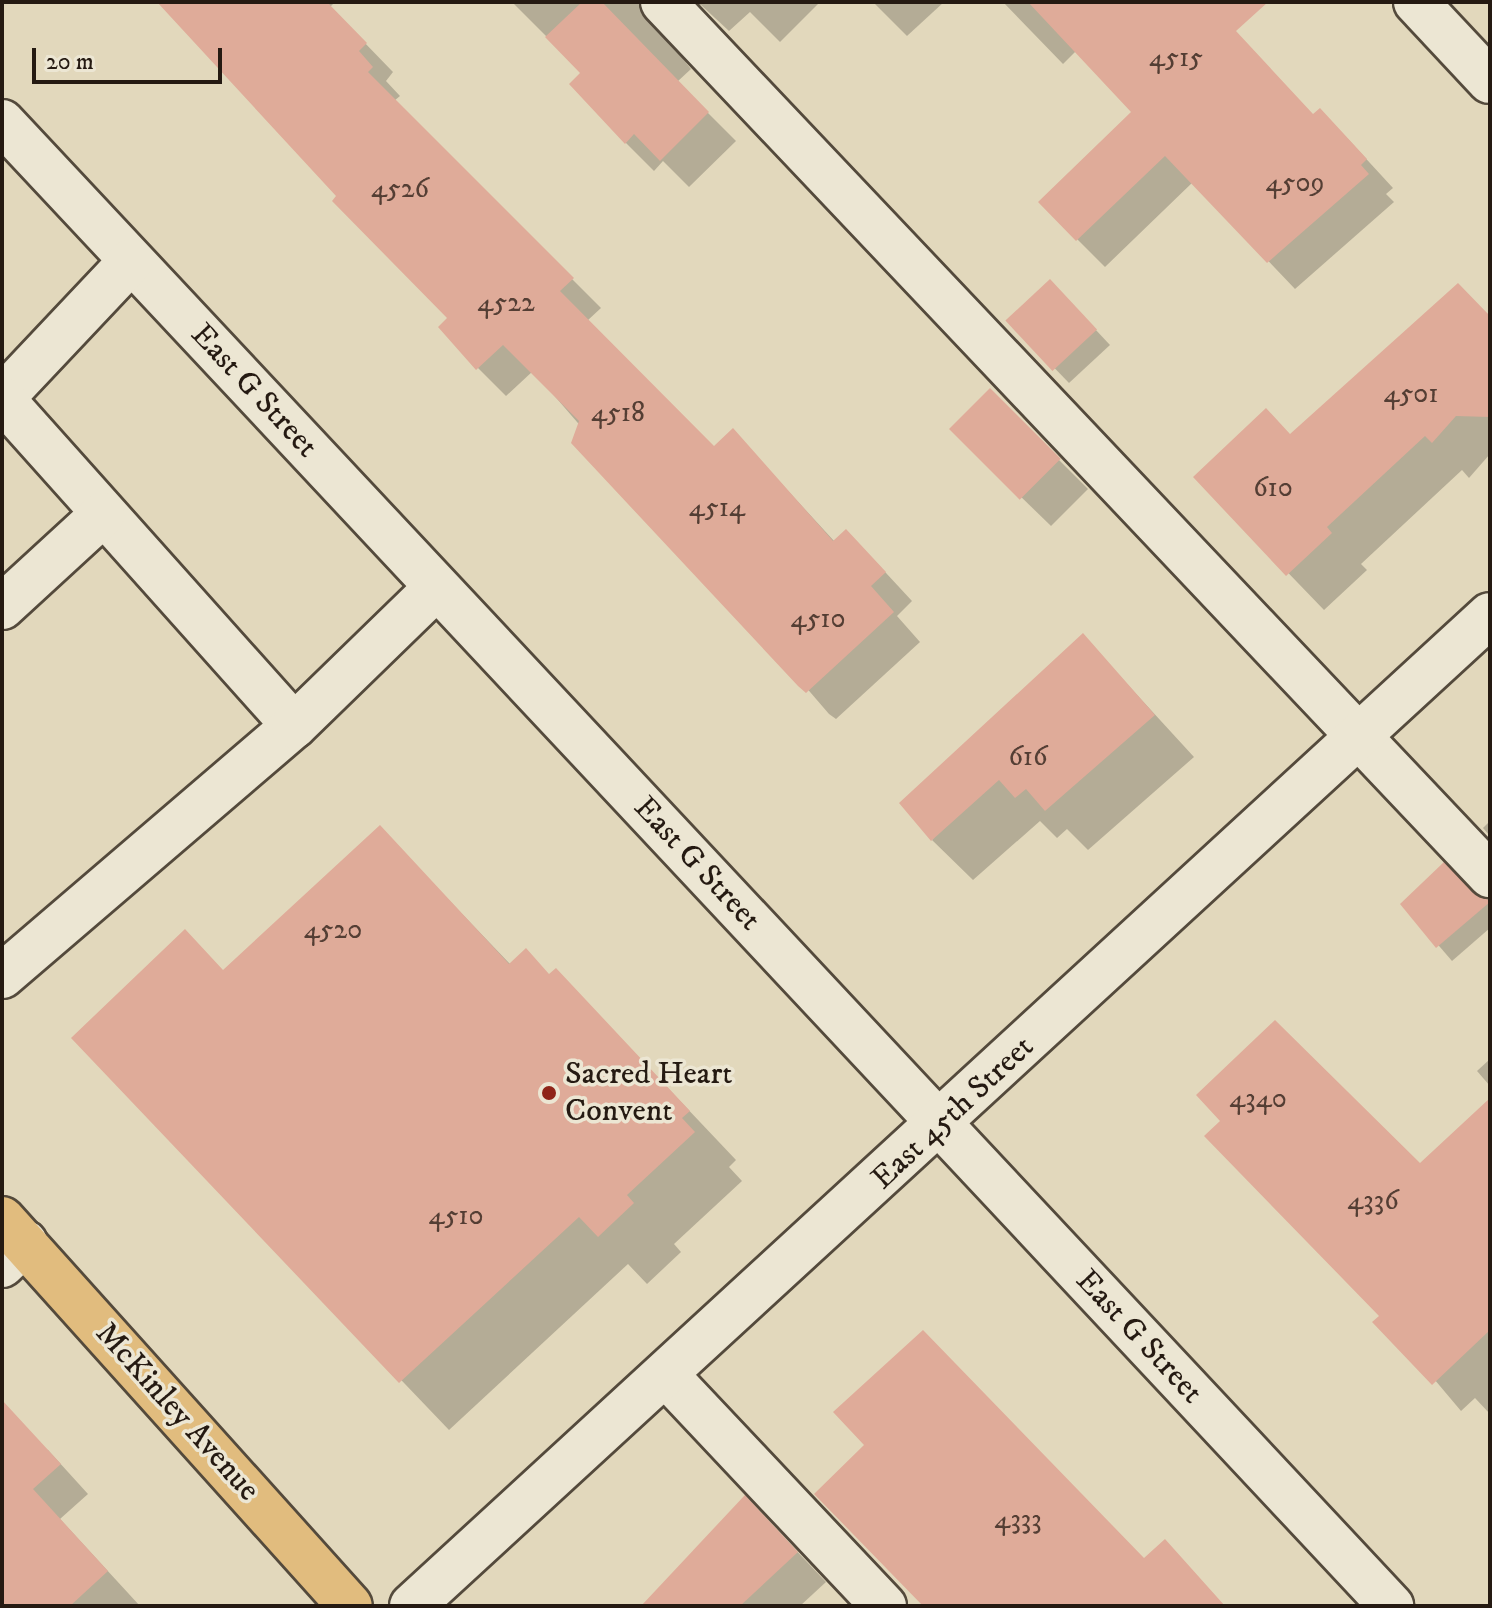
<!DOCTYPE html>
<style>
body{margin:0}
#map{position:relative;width:1492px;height:1608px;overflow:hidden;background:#e2d8bc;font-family:"IM FELL DW Pica",serif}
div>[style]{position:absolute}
.shadow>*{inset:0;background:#0003}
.building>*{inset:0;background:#dfab99;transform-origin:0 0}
.roads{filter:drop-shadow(2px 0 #544a3c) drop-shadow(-2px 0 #544a3c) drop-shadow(0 2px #544a3c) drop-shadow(0 -2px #544a3c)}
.minor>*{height:44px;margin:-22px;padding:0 22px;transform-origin:22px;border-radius:22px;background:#ece6d3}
.major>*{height:44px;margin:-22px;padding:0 22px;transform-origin:22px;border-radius:22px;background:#e1bc7e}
.dots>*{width:22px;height:22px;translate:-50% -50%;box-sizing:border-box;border:4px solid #ece6d3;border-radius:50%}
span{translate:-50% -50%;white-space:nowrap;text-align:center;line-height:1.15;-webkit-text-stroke:7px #ece6d3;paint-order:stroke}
.number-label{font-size:28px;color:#543e34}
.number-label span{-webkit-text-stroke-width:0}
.street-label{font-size:32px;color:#251a12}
.poi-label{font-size:32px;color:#251a12}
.left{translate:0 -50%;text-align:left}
.frame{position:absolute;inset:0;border:4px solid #251a12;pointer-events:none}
.scale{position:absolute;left:32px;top:48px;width:190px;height:36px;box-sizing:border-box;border:4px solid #251a12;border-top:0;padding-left:10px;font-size:24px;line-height:28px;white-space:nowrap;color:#251a12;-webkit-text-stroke:6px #ece6d3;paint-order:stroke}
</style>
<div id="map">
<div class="shadow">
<div style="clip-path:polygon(165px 2px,335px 2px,330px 7px,393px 72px,386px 81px,400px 96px,394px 101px,601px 308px,587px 321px,714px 448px,733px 431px,835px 542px,874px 560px,912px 601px,897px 616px,920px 642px,836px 719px,829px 714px,533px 371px,506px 396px,478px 368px,450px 319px)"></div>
<div style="clip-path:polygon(512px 2px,820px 2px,780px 42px,750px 12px,729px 31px,701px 5px,673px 12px,666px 38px,691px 69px,677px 82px,736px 141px,689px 187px,663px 161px,654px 171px,626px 143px,572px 84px,583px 73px)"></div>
<div style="clip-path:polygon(873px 2px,944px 2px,907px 36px)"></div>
<div style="clip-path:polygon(1003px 2px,1205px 2px,1314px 116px,1347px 138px,1393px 188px,1386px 194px,1394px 202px,1295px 289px,1193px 182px,1105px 267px,1040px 202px,1134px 112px,1076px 51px,1063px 64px)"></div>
<div style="clip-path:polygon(1064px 296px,1110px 345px,1069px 383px,1009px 321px)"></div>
<div style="clip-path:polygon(1490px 317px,1490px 454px,1469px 478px,1462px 470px,1361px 564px,1367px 570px,1324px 610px,1196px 477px,1291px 436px)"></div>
<div style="clip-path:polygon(990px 391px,1088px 489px,1051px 526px,981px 458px)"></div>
<div style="clip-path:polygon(1083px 636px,1194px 757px,1088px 850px,1067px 829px,1057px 838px,1040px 821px,973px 880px,932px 840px)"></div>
<div style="clip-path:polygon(1490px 821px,1490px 836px,1483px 828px)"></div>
<div style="clip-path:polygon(380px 828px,511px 965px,550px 976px,556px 970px,736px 1160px,729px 1167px,742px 1181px,674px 1244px,681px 1252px,647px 1284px,628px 1264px,449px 1430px,74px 1038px,224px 972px)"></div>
<div style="clip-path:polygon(1472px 895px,1490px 900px,1490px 928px,1452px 961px,1403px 904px)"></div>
<div style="clip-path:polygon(1490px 1059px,1490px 1086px,1477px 1071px)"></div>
<div style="clip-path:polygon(1490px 1100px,1490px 1414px,1475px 1398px,1461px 1411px,1381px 1316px,1419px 1166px)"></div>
<div style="clip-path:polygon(2px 1437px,48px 1450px,88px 1494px,60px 1519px,140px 1606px,2px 1606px)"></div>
<div style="clip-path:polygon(773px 1526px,826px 1582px,800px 1606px,642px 1606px)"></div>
</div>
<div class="building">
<div style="clip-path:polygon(157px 2px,327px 2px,367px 43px,359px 51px,373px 67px,368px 72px,574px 278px,560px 291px,714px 446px,733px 428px,833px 541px,846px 529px,886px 572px,871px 586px,894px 612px,806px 693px,798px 686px,571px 443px,579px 421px,503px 345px,476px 370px,438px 327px,447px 318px,332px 201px,336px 196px)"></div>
<div style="clip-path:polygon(582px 2px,602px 2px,709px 112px,660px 161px,634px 134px,625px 144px,569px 84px,580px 73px,545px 37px)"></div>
<div style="clip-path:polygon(1028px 2px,1268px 2px,1236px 31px,1313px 114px,1320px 108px,1367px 159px,1361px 165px,1369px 174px,1267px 263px,1165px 156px,1076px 241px,1038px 202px,1131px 112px)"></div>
<div style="left:1050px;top:279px;width:69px;height:61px;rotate:47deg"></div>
<div style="clip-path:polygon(1458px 283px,1490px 316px,1490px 417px,1456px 416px,1432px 443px,1425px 436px,1327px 527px,1332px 533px,1286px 576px,1193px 477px,1266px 408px,1290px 434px)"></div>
<div style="left:990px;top:388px;width:100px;height:58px;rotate:45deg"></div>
<div style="clip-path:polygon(1083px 633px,1155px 715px,1045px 811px,1026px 789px,1015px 798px,999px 780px,931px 841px,899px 803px)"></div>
<div style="clip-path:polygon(380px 825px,509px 964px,526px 948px,549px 974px,556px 968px,690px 1111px,682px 1118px,695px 1132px,627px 1195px,634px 1203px,598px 1237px,579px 1217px,399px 1383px,71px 1038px,185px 929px,223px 970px)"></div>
<div style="clip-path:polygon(1444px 862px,1490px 902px,1436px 948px,1400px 904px)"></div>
<div style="clip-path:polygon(1275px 1020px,1420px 1163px,1490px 1098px,1490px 1330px,1432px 1385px,1372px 1322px,1379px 1316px,1204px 1136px,1220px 1121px,1196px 1095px)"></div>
<div style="clip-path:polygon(923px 1330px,1144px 1558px,1165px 1539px,1225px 1606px,923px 1606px,814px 1494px,864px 1445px,833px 1412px)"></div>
<div style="clip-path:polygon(2px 1400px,61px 1464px,33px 1489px,108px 1571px,70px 1606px,2px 1606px)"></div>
<div style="clip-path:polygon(745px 1495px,798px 1552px,740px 1606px,641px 1606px)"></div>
</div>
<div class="roads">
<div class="minor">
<div style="left:663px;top:2px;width:1203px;rotate:46.55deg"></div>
<div style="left:1416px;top:2px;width:108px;rotate:46.9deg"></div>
<div style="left:2px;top:122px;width:2033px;rotate:46.89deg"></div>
<div style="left:2px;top:398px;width:188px;rotate:-46.7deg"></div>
<div style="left:2px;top:399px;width:438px;rotate:48.2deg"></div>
<div style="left:2px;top:607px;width:136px;rotate:-42.6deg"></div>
<div style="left:2px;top:976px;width:384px;rotate:-40.6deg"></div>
<div style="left:294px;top:726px;width:199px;rotate:-44.2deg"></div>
<div style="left:2px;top:1265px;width:32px;rotate:-44deg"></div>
<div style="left:666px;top:1375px;width:318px;rotate:46.7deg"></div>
<div style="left:412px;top:1606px;width:1464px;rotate:-42.59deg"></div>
</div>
<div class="major">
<div style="left:2px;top:1219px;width:520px;rotate:48.04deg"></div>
</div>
</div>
<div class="dots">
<div style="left:549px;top:1093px;background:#8f2418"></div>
</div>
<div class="number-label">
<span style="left:1176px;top:58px">4515</span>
<span style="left:1295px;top:183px">4509</span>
<span style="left:400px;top:189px">4526</span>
<span style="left:506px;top:303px">4522</span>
<span style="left:1411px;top:394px">4501</span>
<span style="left:618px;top:413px">4518</span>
<span style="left:1273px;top:488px">610</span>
<span style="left:717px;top:508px">4514</span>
<span style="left:818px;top:619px">4510</span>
<span style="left:1028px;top:757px">616</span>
<span style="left:333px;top:930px">4520</span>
<span style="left:1258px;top:1099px">4340</span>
<span style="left:1373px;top:1201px">4336</span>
<span style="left:456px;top:1216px">4510</span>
<span style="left:1018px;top:1520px">4333</span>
</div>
<div class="street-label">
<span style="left:254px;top:391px;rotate:47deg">East G Street</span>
<span style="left:697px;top:864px;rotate:47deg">East G Street</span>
<span style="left:953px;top:1113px;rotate:-43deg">East 45th Street</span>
<span style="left:1139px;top:1337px;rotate:47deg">East G Street</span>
<span style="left:177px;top:1412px;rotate:48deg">McKinley Avenue</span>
</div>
<div class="poi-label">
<span class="left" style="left:565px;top:1093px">Sacred Heart<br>Convent</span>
</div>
<div class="frame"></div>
<div class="scale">20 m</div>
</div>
